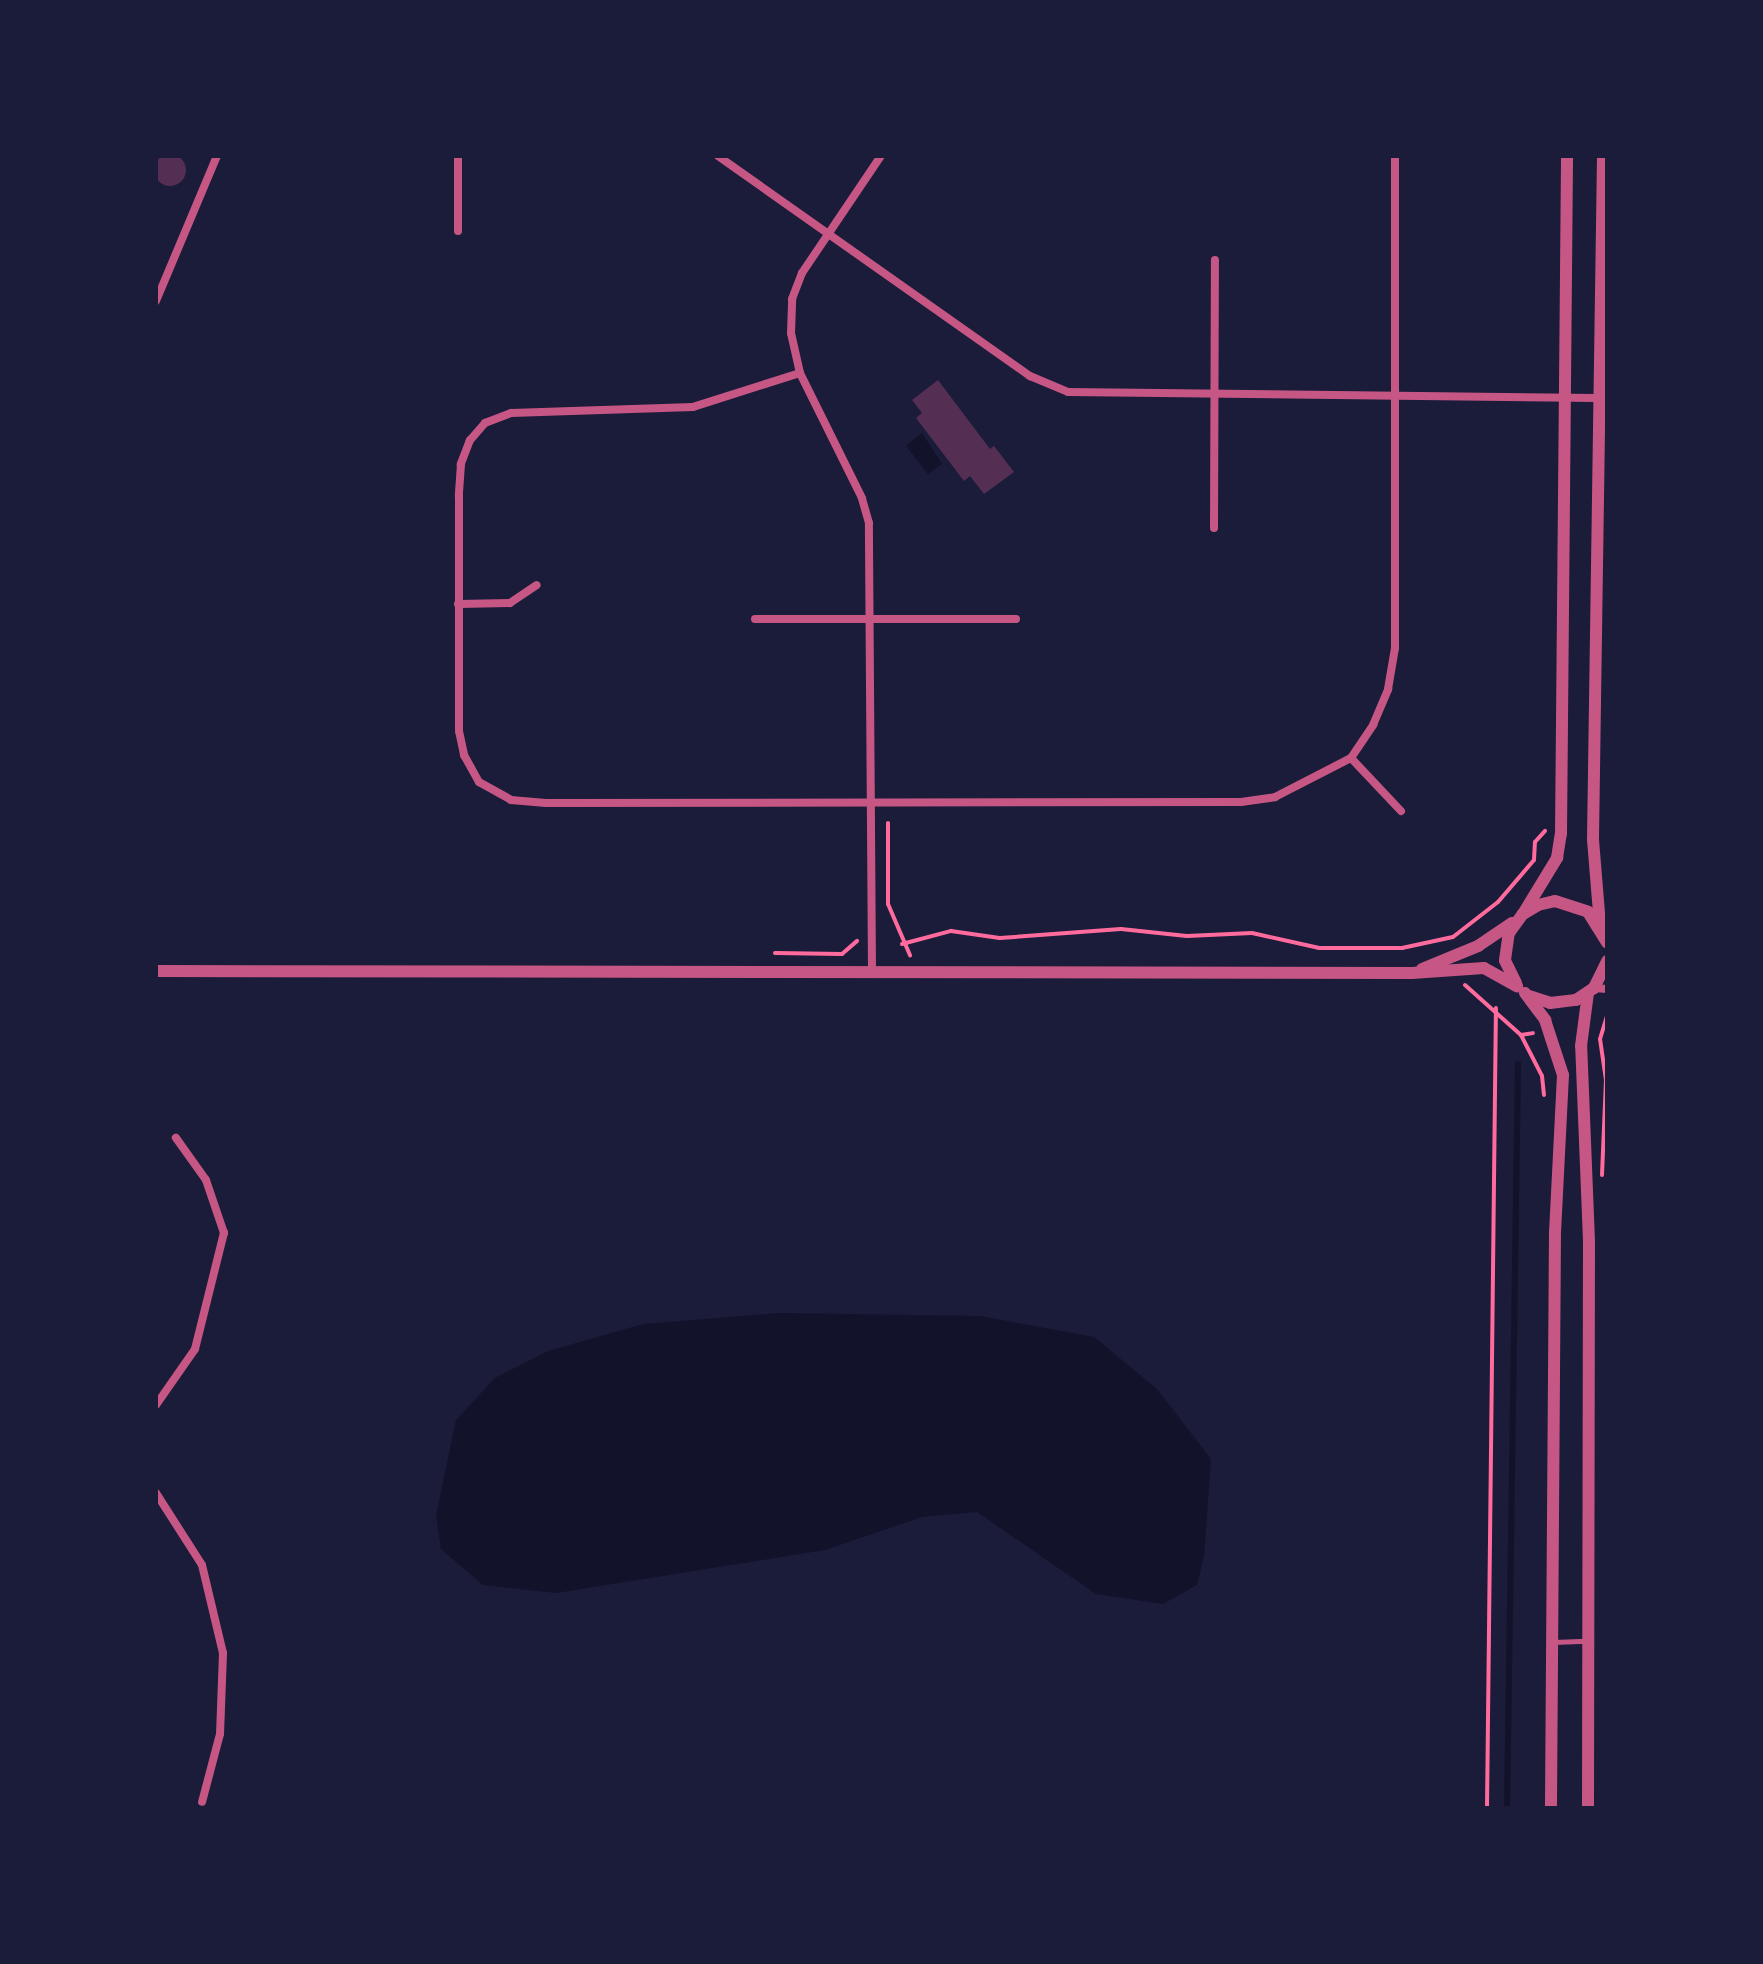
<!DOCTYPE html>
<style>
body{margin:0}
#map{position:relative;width:1763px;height:1964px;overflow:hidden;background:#1b1b3a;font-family:Poppins,sans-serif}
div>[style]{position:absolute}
.water>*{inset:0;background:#12122b}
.stream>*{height:6px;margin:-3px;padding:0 3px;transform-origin:3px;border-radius:3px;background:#12122b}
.building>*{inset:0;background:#542f53}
.round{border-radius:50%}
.path>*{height:4px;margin:-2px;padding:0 2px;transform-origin:2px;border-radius:2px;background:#ff6b9d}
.service>*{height:5px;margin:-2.5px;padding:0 2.5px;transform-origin:2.5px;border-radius:2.5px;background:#c65784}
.minor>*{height:8px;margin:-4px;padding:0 4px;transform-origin:4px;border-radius:4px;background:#c65784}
.tertiary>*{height:12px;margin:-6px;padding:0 6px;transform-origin:6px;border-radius:6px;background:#c65784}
span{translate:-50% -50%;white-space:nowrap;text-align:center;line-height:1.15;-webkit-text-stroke:6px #1b1b3a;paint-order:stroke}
.frame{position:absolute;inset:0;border:158px solid #1b1b3a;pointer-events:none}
</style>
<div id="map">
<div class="water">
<div style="clip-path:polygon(922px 433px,942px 464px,928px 474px,906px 446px)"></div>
<div style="clip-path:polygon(779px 1313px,980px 1316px,1094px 1337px,1157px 1389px,1211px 1459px,1204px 1556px,1197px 1585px,1163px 1604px,1096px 1594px,977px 1512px,922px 1517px,825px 1550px,556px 1593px,483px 1585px,441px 1549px,436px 1515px,456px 1420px,495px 1378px,548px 1351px,643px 1324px)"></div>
</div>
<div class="stream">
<div style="left:1507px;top:1808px;width:744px;rotate:-89.15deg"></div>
</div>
<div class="building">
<div class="round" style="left:154px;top:154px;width:32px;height:32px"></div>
<div style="clip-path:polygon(938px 380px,990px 449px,994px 446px,1014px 472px,984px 494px,970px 476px,964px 481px,916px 418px,922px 413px,912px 400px)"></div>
</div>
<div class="path">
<div style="left:888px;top:823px;width:81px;rotate:90deg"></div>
<div style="left:888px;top:904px;width:56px;rotate:66.7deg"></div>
<div style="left:902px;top:944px;width:51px;rotate:-14.9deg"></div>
<div style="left:951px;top:931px;width:49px;rotate:8.1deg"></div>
<div style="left:1000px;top:938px;width:121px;rotate:-4.3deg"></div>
<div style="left:1121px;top:929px;width:66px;rotate:6.1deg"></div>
<div style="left:1187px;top:936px;width:65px;rotate:-2.6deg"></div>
<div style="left:1252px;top:933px;width:69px;rotate:12.6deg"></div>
<div style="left:1319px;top:948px;width:83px"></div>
<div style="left:1402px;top:948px;width:52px;rotate:-12.2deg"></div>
<div style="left:1453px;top:937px;width:57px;rotate:-37.9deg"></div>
<div style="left:1498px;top:902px;width:55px;rotate:-49.4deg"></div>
<div style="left:1534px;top:860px;width:18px;rotate:-87deg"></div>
<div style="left:1535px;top:842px;width:15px;rotate:-48deg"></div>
<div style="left:775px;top:953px;width:67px;rotate:0.9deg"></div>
<div style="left:842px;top:954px;width:20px;rotate:-41deg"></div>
<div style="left:1465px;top:985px;width:75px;rotate:41.8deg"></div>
<div style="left:1521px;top:1035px;width:12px;rotate:-9deg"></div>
<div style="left:1521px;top:1035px;width:46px;rotate:62.9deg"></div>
<div style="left:1542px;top:1076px;width:19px;rotate:84deg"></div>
<div style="left:1602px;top:1175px;width:95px;rotate:-87.6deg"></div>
<div style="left:1606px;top:1080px;width:41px;rotate:-98.3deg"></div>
<div style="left:1600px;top:1039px;width:24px;rotate:-73deg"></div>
<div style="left:1487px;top:1808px;width:800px;rotate:-89.36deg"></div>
</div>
<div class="service">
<div style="left:1553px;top:1642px;width:34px;rotate:-2deg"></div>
</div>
<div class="minor">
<div style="left:458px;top:156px;width:75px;rotate:90deg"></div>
<div style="left:718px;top:156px;width:382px;rotate:35.2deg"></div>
<div style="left:1030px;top:376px;width:41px;rotate:22.8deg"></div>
<div style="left:1068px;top:392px;width:528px;rotate:0.65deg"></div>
<div style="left:156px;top:301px;width:157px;rotate:-67.2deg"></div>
<div style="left:800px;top:373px;width:112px;rotate:162.4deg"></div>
<div style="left:693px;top:407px;width:182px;rotate:178.1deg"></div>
<div style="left:511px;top:413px;width:28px;rotate:159deg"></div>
<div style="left:485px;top:423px;width:23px;rotate:131deg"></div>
<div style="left:470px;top:440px;width:26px;rotate:111deg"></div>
<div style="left:461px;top:464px;width:32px;rotate:94deg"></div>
<div style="left:459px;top:496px;width:235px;rotate:90deg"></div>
<div style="left:459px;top:731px;width:25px;rotate:78deg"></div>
<div style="left:464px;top:755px;width:31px;rotate:61deg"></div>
<div style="left:479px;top:782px;width:37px;rotate:29deg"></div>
<div style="left:511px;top:800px;width:35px;rotate:5deg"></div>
<div style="left:546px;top:803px;width:695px;rotate:-0.08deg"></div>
<div style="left:1241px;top:802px;width:34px;rotate:-8deg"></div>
<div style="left:1275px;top:797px;width:85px;rotate:-27.2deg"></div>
<div style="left:1351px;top:758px;width:40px;rotate:-56deg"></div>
<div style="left:1373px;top:725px;width:39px;rotate:-67deg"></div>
<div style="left:1388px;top:689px;width:42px;rotate:-80.3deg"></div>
<div style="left:1395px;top:648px;width:492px;rotate:-90deg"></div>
<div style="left:1214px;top:528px;width:268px;rotate:-89.8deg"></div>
<div style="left:458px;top:604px;width:52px;rotate:-1.1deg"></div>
<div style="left:510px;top:603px;width:32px;rotate:-34deg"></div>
<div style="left:755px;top:619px;width:261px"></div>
<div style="left:1351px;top:758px;width:73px;rotate:46.7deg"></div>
<div style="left:872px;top:971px;width:448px;rotate:-90.4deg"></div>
<div style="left:869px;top:523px;width:26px;rotate:-106deg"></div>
<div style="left:862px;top:498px;width:140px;rotate:-116.4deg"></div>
<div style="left:800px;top:373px;width:41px;rotate:-102.7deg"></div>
<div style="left:791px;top:333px;width:34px;rotate:-88deg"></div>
<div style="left:792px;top:299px;width:28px;rotate:-69deg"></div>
<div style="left:802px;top:273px;width:141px;rotate:-56deg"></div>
<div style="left:1594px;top:988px;width:13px;rotate:4deg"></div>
<div style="left:156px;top:1405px;width:68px;rotate:-55.1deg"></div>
<div style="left:195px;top:1349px;width:120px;rotate:-76deg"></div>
<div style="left:224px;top:1233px;width:56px;rotate:-108.8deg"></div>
<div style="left:206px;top:1180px;width:52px;rotate:-125.5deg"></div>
<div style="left:156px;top:1493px;width:85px;rotate:57.4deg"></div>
<div style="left:202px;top:1565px;width:90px;rotate:76.6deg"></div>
<div style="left:223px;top:1653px;width:81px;rotate:92.1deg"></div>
<div style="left:220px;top:1734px;width:70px;rotate:104.8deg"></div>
</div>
<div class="tertiary">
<div style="left:1523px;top:914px;width:66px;rotate:-58.7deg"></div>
<div style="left:1557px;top:858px;width:24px;rotate:-81deg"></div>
<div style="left:1561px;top:834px;width:678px;rotate:-89.49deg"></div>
<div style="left:1600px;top:925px;width:86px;rotate:-94.7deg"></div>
<div style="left:1593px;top:839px;width:683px;rotate:-89.16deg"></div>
<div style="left:1422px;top:969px;width:61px;rotate:-22.3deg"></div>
<div style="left:1478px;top:946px;width:41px;rotate:-34.1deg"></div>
<div style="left:156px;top:971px;width:1256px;rotate:0.09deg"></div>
<div style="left:1412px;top:973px;width:72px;rotate:-4deg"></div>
<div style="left:1484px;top:968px;width:38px;rotate:29deg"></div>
<div style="left:1516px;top:983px;width:25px;rotate:-116deg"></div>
<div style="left:1505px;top:960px;width:27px;rotate:-82deg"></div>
<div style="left:1509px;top:933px;width:24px;rotate:-54deg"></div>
<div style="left:1523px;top:914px;width:17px;rotate:-31deg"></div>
<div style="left:1538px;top:905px;width:17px;rotate:-13deg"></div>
<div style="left:1555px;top:901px;width:35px;rotate:18deg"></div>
<div style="left:1588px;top:912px;width:36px;rotate:58deg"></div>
<div style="left:1525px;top:993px;width:34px;rotate:53deg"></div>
<div style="left:1545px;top:1020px;width:58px;rotate:71.9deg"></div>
<div style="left:1563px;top:1075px;width:156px;rotate:92.9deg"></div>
<div style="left:1555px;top:1231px;width:577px;rotate:90.4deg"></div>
<div style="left:1529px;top:996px;width:22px;rotate:18deg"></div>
<div style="left:1550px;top:1003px;width:26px;rotate:-7deg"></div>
<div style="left:1576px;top:1000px;width:22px;rotate:-34deg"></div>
<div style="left:1594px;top:988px;width:30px;rotate:-64deg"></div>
<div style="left:1588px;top:1808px;width:567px;rotate:-89.9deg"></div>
<div style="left:1589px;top:1241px;width:195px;rotate:-92.3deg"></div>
<div style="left:1581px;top:1046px;width:53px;rotate:-82.5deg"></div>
</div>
<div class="frame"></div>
</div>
